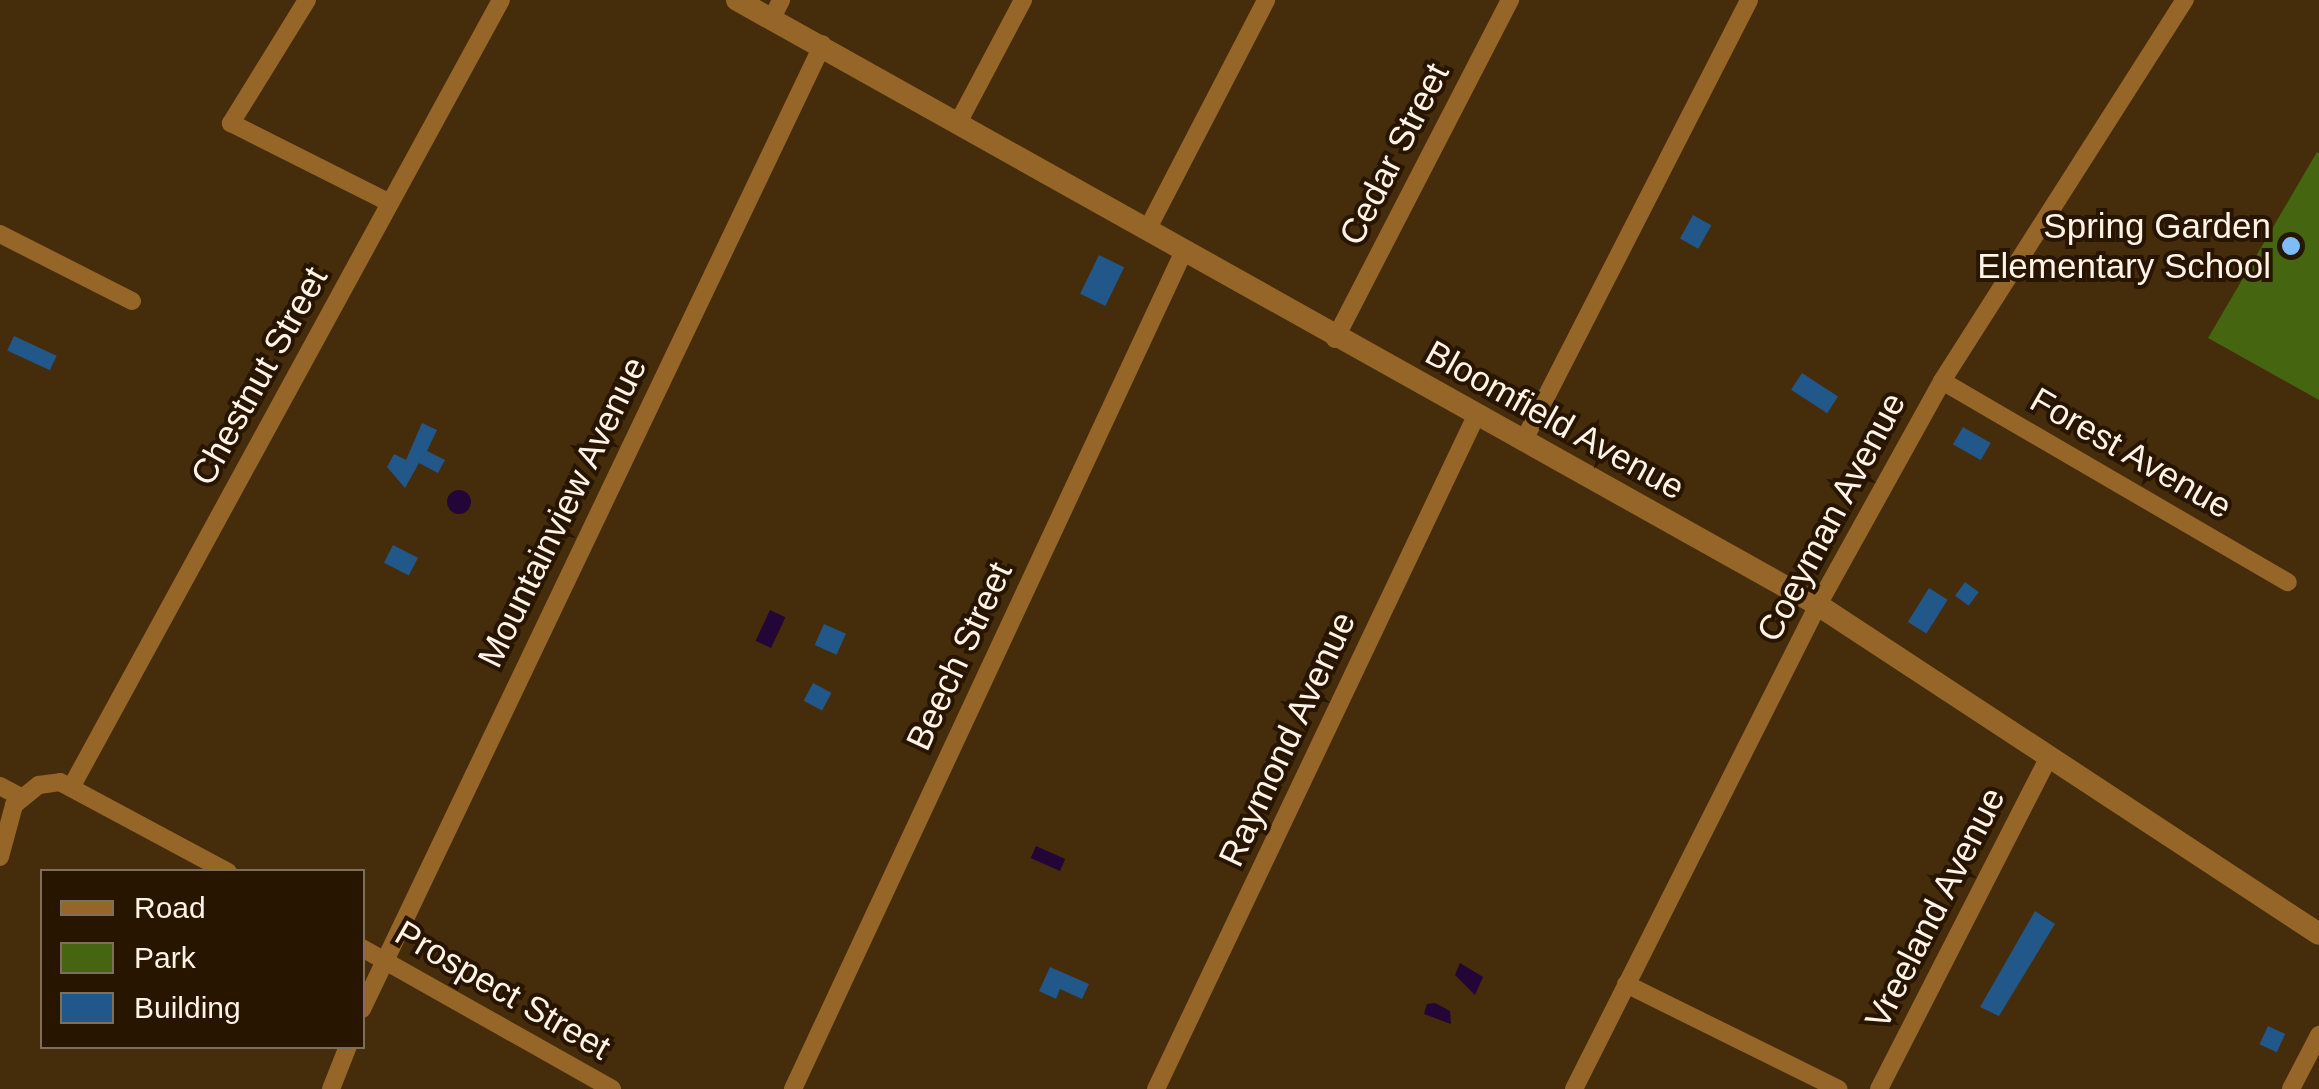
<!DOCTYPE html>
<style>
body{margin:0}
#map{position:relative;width:2319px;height:1089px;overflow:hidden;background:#452c0b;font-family:Helvetica,sans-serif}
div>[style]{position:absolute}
.green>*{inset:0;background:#456511}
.water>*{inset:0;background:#240537;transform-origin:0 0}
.round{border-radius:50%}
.building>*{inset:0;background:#215789;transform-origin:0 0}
.minor>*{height:18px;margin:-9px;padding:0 9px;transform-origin:9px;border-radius:9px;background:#966528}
.tertiary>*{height:22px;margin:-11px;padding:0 11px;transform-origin:11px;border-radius:11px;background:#966528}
.dots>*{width:28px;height:28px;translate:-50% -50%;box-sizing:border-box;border:5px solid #281500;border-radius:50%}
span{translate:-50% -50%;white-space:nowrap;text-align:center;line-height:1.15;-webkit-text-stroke:8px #281500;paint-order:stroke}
.street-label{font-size:35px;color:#fef3e7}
.poi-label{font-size:35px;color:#fef3e7}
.right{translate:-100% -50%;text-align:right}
.legend{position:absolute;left:40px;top:869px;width:325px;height:180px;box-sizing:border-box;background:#281500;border:2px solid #7e6e5c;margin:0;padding:12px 18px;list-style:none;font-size:30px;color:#fef3e7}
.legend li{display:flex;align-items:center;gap:20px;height:50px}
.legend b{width:50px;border:2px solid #7e6e5c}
</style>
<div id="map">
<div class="green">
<div style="clip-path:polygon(2317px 152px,2319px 153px,2319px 400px,2208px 338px)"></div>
</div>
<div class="water">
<div class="round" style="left:447px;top:490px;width:24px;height:24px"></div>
<div style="left:770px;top:610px;width:17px;height:34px;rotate:25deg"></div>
<div style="left:1036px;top:846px;width:32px;height:13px;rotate:24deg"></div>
<div style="clip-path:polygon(1460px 963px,1483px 977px,1475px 995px,1455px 975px)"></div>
<div style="clip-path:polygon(1435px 1003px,1450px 1011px,1451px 1024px,1424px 1014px,1427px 1004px)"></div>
</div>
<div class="building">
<div style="left:1693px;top:215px;width:21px;height:27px;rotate:29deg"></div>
<div style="left:1099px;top:255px;width:28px;height:43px;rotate:26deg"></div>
<div style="left:14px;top:336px;width:47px;height:16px;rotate:25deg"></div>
<div style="left:1802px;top:373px;width:43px;height:20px;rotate:33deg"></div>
<div style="clip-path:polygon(422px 423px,437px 430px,427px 451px,445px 460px,438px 473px,419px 463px,405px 488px,387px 467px,394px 454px,406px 460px)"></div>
<div style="left:1963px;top:427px;width:32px;height:20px;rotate:30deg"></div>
<div style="left:393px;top:545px;width:28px;height:20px;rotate:27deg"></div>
<div style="left:1965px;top:582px;width:17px;height:17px;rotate:36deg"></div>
<div style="left:1929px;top:588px;width:22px;height:40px;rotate:32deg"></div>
<div style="left:824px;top:624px;width:24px;height:23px;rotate:24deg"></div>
<div style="left:813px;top:683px;width:21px;height:20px;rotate:28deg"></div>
<div style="clip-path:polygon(2035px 911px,2055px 924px,1999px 1016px,1980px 1007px)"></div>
<div style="clip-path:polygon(1050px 967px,1089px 984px,1082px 999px,1060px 989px,1056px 999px,1039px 991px)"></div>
<div style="left:2268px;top:1026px;width:19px;height:20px;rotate:25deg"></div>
</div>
<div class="minor">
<div style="left:307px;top:0;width:145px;rotate:121.7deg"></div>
<div style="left:231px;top:123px;width:178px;rotate:26.7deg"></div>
<div style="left:772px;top:18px;width:20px;rotate:-63deg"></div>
<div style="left:959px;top:121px;width:137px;rotate:-62.1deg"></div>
<div style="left:1147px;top:230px;width:259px;rotate:-62.6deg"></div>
<div style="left:0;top:234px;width:148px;rotate:26.9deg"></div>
<div style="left:1335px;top:339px;width:382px;rotate:-62.7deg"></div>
<div style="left:1942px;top:381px;width:400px;rotate:30.2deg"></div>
<div style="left:1523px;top:442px;width:496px;rotate:-62.9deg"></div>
<div style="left:73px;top:784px;width:893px;rotate:-61.37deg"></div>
<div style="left:0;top:786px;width:24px;rotate:28deg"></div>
<div style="left:0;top:857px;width:54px;rotate:-74.9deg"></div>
<div style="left:14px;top:805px;width:32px;rotate:-39deg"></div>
<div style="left:39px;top:785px;width:21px;rotate:-8deg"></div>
<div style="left:60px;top:782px;width:191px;rotate:28.2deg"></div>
<div style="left:362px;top:948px;width:287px;rotate:29.4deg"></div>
<div style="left:1626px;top:984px;width:237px;rotate:26.3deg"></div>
<div style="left:362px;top:1009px;width:1069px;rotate:-64.47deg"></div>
<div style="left:331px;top:1089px;width:46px;rotate:-68.4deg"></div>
<div style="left:793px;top:1089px;width:925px;rotate:-64.99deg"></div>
<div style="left:1156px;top:1089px;width:745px;rotate:-64.57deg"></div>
<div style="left:1574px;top:1089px;width:542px;rotate:-63.25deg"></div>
<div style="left:1818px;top:605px;width:256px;rotate:-61deg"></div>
<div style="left:1942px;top:381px;width:452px;rotate:-57.5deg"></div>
<div style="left:1879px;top:1089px;width:373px;rotate:-62.9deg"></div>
<div style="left:2291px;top:1089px;width:61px;rotate:-62.6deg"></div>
</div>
<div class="tertiary">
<div style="left:737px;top:0;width:1239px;rotate:29.23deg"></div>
<div style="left:1818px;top:605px;width:599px;rotate:33.29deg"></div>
</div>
<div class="dots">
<div style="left:2291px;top:246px;background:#7fbdfa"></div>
</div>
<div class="street-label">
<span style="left:1394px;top:154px;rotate:-63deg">Cedar Street</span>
<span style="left:259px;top:376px;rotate:-61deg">Chestnut Street</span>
<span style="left:1555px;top:420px;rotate:29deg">Bloomfield Avenue</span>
<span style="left:2131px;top:453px;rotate:30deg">Forest Avenue</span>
<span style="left:562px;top:512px;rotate:-64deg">Mountainview Avenue</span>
<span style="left:1831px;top:517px;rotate:-62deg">Coeyman Avenue</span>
<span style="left:959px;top:656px;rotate:-65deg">Beech Street</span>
<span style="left:1287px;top:739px;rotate:-65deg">Raymond Avenue</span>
<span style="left:1935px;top:908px;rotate:-63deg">Vreeland Avenue</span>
<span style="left:503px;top:990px;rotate:30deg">Prospect Street</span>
</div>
<div class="poi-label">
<span class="right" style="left:2271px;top:246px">Spring Garden<br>Elementary School</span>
</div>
<ul class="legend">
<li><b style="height:12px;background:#966528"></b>Road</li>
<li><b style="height:28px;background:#456511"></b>Park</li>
<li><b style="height:28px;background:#215789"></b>Building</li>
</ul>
</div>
